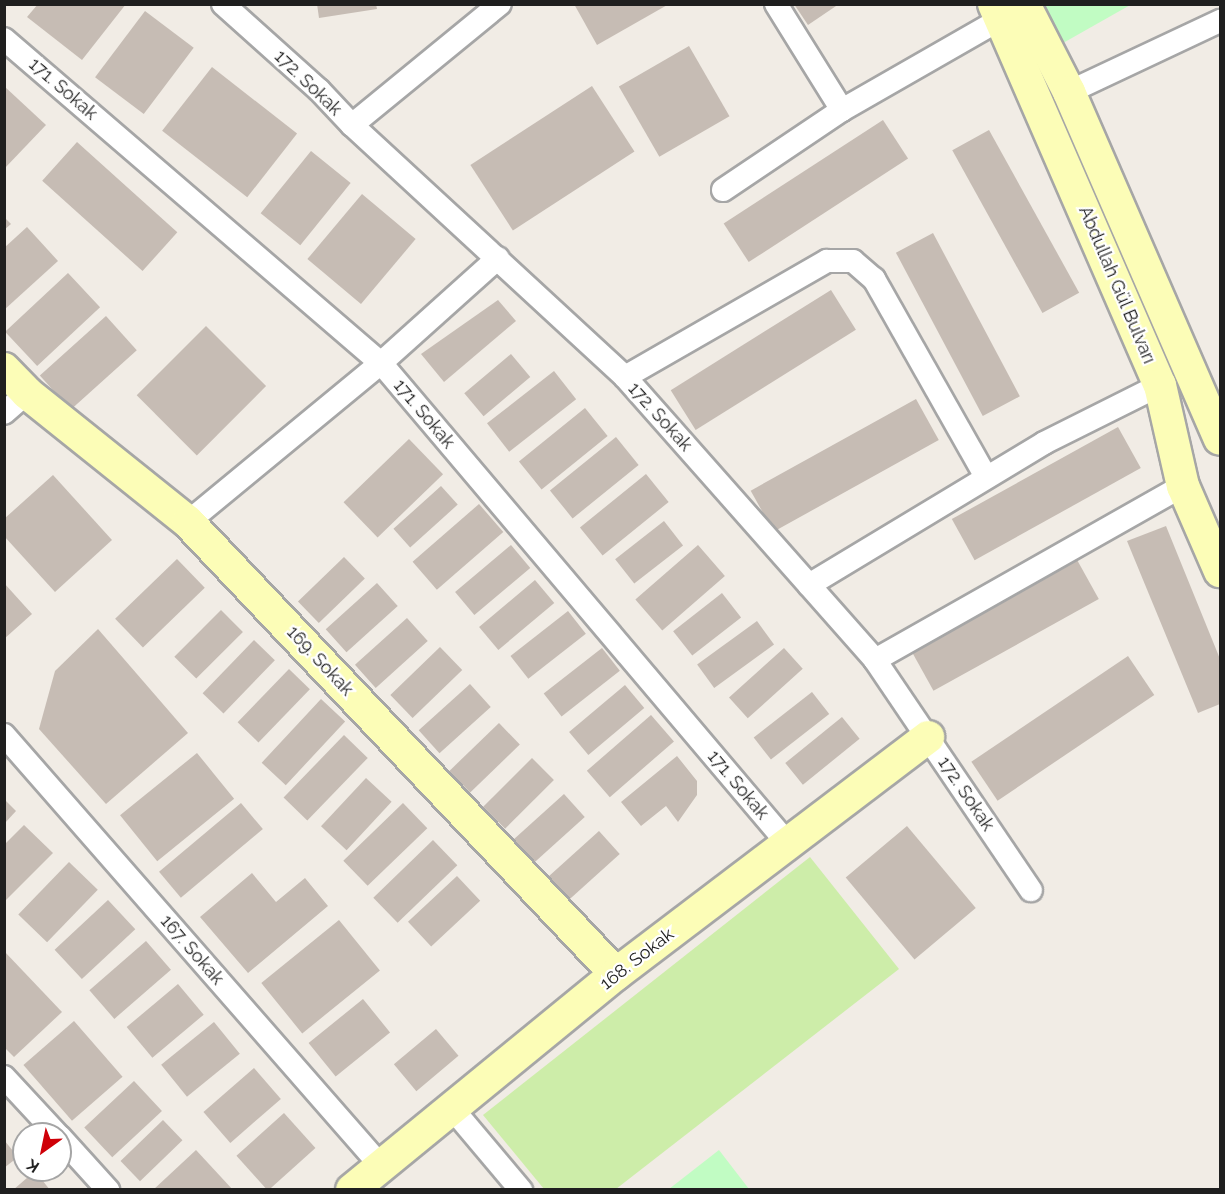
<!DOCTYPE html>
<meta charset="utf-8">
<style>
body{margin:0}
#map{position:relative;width:1225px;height:1194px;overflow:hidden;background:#f1ece5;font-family:Raleway,sans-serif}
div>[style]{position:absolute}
.grass>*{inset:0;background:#cdeda9}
.park>*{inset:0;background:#c1fcc3}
.building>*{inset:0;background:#c6bcb4;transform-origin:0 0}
.roads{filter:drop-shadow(2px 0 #a6a6a6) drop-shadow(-2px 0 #a6a6a6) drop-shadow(0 2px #a6a6a6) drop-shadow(0 -2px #a6a6a6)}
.street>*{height:22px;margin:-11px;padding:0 11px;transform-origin:11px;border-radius:11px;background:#fff}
.secondary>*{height:32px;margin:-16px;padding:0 16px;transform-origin:16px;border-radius:16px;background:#fcfdb7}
span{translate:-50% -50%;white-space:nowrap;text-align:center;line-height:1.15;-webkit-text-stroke:4.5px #fff;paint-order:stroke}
.street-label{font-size:18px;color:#1f1f1f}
.frame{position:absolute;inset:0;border:6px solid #1f1f1f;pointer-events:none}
.north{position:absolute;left:12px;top:1122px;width:60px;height:60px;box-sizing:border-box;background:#fff;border:2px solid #a5a5a5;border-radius:50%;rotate:213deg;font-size:16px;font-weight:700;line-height:24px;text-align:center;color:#1f1f1f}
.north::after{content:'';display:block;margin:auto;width:21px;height:27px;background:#cf0008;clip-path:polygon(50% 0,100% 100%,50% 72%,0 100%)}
</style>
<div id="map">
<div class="grass">
<div style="clip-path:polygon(810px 857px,899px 969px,616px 1189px,544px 1189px,483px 1115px)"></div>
</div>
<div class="park">
<div style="clip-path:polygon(1132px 4px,1056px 47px,1033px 5px)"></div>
<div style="clip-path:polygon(719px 1150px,749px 1189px,669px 1189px)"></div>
</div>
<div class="building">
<div style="clip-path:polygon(38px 4px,126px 4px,82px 60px,27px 17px)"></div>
<div style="clip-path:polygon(317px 4px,376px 4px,377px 9px,319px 18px)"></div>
<div style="clip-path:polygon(574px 4px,669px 4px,597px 45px)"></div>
<div style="clip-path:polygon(794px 4px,839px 4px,808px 25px)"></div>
<div style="left:145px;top:11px;width:61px;height:83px;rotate:37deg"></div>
<div style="left:689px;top:46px;width:81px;height:81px;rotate:60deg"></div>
<div style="left:212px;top:67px;width:108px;height:81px;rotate:38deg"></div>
<div style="clip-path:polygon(4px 86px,46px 125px,4px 169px)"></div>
<div style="left:592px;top:86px;width:78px;height:145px;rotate:57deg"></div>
<div style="left:883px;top:120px;width:46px;height:190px;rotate:57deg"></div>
<div style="left:989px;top:130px;width:186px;height:42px;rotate:61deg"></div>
<div style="left:77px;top:142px;width:135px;height:52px;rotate:42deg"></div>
<div style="left:311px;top:151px;width:51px;height:80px;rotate:39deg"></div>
<div style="left:362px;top:194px;width:70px;height:85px;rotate:40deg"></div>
<div style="clip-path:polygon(4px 217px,11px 224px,4px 230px)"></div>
<div style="clip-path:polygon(27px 227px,58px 261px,4px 310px,4px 248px)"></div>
<div style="left:933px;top:233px;width:185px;height:42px;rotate:62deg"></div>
<div style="left:68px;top:273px;width:47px;height:86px;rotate:47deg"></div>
<div style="left:831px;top:290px;width:47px;height:189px;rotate:58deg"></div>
<div style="clip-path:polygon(498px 300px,516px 321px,444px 382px,421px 354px)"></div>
<div style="left:106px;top:316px;width:46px;height:89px;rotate:48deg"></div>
<div style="left:206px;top:326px;width:85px;height:98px;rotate:45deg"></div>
<div style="left:511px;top:354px;width:30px;height:61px;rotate:50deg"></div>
<div style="left:554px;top:371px;width:36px;height:85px;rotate:52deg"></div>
<div style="left:916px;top:399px;width:47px;height:189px;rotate:61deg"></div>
<div style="left:585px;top:408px;width:36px;height:85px;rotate:51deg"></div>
<div style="left:1118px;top:427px;width:47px;height:190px;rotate:61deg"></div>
<div style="left:616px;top:437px;width:36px;height:85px;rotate:51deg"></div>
<div style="left:409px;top:439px;width:49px;height:91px;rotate:46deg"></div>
<div style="left:646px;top:474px;width:36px;height:85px;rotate:51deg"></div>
<div style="clip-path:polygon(53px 475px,112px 540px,55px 592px,4px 536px,4px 519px)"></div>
<div style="left:441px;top:486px;width:25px;height:64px;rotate:48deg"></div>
<div style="left:479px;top:504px;width:37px;height:88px;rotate:49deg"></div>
<div style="left:664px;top:521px;width:31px;height:62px;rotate:52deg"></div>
<div style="clip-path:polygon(1166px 526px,1220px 659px,1220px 704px,1198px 713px,1127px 541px)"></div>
<div style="left:511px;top:545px;width:30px;height:73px;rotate:50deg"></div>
<div style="left:698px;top:545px;width:41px;height:83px;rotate:49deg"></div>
<div style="left:344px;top:557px;width:30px;height:64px;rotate:46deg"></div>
<div style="left:1076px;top:558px;width:47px;height:189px;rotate:61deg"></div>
<div style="left:177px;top:559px;width:40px;height:86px;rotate:46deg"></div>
<div style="left:535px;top:580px;width:30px;height:73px;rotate:50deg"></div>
<div style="clip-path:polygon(4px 583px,32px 614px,4px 639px)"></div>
<div style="left:377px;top:583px;width:31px;height:69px;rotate:48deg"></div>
<div style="left:722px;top:593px;width:31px;height:62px;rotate:52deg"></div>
<div style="left:221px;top:610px;width:31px;height:66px;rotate:45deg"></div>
<div style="left:568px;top:611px;width:29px;height:73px;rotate:52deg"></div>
<div style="left:407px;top:618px;width:31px;height:70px;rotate:48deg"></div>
<div style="left:757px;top:621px;width:29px;height:74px;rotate:54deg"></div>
<div style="clip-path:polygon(98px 629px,188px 733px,106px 804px,39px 729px,55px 671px)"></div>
<div style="left:254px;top:640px;width:29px;height:74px;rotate:44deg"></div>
<div style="left:440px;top:647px;width:32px;height:69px;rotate:46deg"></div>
<div style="left:602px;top:648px;width:29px;height:74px;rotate:52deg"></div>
<div style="left:784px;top:648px;width:28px;height:74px;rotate:48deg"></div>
<div style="left:1128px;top:656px;width:47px;height:189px;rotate:56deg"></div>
<div style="left:289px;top:669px;width:29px;height:74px;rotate:44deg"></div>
<div style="left:470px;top:684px;width:31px;height:69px;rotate:48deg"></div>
<div style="left:625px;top:685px;width:30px;height:73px;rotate:50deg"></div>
<div style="left:812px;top:692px;width:28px;height:74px;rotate:52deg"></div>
<div style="left:321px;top:699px;width:33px;height:87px;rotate:43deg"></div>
<div style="left:651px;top:715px;width:35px;height:85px;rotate:49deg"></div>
<div style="left:842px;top:717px;width:28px;height:73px;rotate:51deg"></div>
<div style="left:499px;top:723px;width:30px;height:69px;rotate:46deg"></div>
<div style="left:344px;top:735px;width:33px;height:87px;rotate:44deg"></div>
<div style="left:197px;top:753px;width:59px;height:99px;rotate:51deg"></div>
<div style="clip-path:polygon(677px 756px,697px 781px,697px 795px,678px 822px,666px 806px,641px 826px,621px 802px)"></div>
<div style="left:532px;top:758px;width:31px;height:69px;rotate:45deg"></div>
<div style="left:366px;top:778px;width:35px;height:66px;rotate:43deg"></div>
<div style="left:564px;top:794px;width:31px;height:69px;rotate:48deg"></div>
<div style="clip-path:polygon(5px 800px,16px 811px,5px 823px)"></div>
<div style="left:241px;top:803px;width:34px;height:107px;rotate:50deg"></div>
<div style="left:403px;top:803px;width:35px;height:83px;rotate:46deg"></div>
<div style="clip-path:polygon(24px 825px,53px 853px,4px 902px,4px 845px)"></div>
<div style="left:907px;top:826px;width:107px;height:80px;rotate:50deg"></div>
<div style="left:599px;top:831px;width:31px;height:69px;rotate:48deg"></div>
<div style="left:433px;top:840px;width:35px;height:83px;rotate:46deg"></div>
<div style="left:69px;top:862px;width:40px;height:73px;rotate:44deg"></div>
<div style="clip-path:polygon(252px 873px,276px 902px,305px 878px,328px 906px,248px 973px,200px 917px)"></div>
<div style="left:457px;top:876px;width:34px;height:67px;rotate:47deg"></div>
<div style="left:108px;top:900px;width:40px;height:73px;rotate:47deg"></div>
<div style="left:339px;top:920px;width:65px;height:100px;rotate:51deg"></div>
<div style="left:146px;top:941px;width:38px;height:75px;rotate:49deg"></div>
<div style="clip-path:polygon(4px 951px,62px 1012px,14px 1057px,4px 1047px)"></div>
<div style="left:178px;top:984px;width:40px;height:67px;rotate:50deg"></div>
<div style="left:363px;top:999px;width:43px;height:70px;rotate:51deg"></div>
<div style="left:74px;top:1021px;width:74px;height:67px;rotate:49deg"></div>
<div style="left:214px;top:1022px;width:41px;height:68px;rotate:51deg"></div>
<div style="left:436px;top:1029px;width:35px;height:55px;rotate:50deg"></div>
<div style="left:254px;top:1068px;width:41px;height:67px;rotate:49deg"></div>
<div style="left:134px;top:1081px;width:41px;height:68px;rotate:47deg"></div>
<div style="left:284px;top:1113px;width:47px;height:64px;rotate:48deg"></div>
<div style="left:163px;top:1120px;width:28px;height:59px;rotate:46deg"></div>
<div style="clip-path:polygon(4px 1140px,18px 1157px,4px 1168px)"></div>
<div style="clip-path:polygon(196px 1150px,233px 1190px,153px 1190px)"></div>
<div style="clip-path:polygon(35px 1171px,50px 1190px,13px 1190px)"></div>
</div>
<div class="roads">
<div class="street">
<div style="left:223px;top:4px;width:129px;rotate:41.9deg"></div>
<div style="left:319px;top:90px;width:48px;rotate:46.7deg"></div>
<div style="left:352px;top:125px;width:372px;rotate:42.7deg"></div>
<div style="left:625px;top:377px;width:378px;rotate:48.5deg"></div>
<div style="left:875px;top:660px;width:278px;rotate:55.9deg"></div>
<div style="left:776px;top:4px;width:125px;rotate:58.1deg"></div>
<div style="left:4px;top:39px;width:497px;rotate:40.7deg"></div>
<div style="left:381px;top:363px;width:630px;rotate:49.76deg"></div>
<div style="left:1069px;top:92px;width:167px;rotate:-25.2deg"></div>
<div style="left:352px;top:125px;width:191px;rotate:-39.3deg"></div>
<div style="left:723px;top:190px;width:143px;rotate:-33.9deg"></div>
<div style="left:842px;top:110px;width:183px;rotate:-29.8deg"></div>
<div style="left:625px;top:377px;width:233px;rotate:-29.9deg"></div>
<div style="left:827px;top:261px;width:26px"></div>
<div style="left:853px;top:261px;width:28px;rotate:41deg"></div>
<div style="left:874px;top:279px;width:227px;rotate:60.5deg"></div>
<div style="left:4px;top:413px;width:30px;rotate:-41deg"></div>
<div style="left:188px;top:522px;width:250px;rotate:-39.5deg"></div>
<div style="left:381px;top:363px;width:157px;rotate:-41.9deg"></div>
<div style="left:809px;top:585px;width:275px;rotate:-31.1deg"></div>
<div style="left:1044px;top:443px;width:130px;rotate:-26.6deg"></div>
<div style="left:875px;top:660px;width:354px;rotate:-29.5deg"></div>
<div style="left:4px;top:735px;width:571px;rotate:48.83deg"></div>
<div style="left:4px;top:1077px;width:78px;rotate:47.1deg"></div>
<div style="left:451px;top:1107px;width:109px;rotate:49.9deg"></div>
<div style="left:60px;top:1137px;width:72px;rotate:47.8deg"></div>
</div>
<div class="secondary">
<div style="left:994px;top:4px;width:416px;rotate:66.5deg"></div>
<div style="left:1160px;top:385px;width:104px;rotate:77.2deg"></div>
<div style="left:1183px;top:486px;width:93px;rotate:66.5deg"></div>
<div style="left:1024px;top:4px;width:99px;rotate:62.9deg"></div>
<div style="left:1069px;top:92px;width:378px;rotate:66.5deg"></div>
<div style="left:4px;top:369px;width:33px;rotate:46deg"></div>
<div style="left:27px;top:393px;width:206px;rotate:38.7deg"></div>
<div style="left:188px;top:522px;width:622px;rotate:46.56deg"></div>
<div style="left:352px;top:1190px;width:341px;rotate:-39.3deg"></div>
<div style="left:616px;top:974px;width:392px;rotate:-37.2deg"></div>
</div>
</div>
<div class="street-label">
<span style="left:308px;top:83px;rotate:44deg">172. Sokak</span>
<span style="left:63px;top:89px;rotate:41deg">171. Sokak</span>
<span style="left:1117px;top:285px;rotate:67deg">Abdullah Gül Bulvarı</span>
<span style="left:424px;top:414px;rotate:50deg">171. Sokak</span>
<span style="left:660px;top:417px;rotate:48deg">172. Sokak</span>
<span style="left:320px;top:661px;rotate:47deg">169. Sokak</span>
<span style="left:738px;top:785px;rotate:50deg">171. Sokak</span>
<span style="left:966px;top:794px;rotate:56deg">172. Sokak</span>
<span style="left:192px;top:950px;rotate:49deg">167. Sokak</span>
<span style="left:637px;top:959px;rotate:-38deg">168. Sokak</span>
</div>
<div class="frame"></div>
<div class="north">K</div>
</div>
